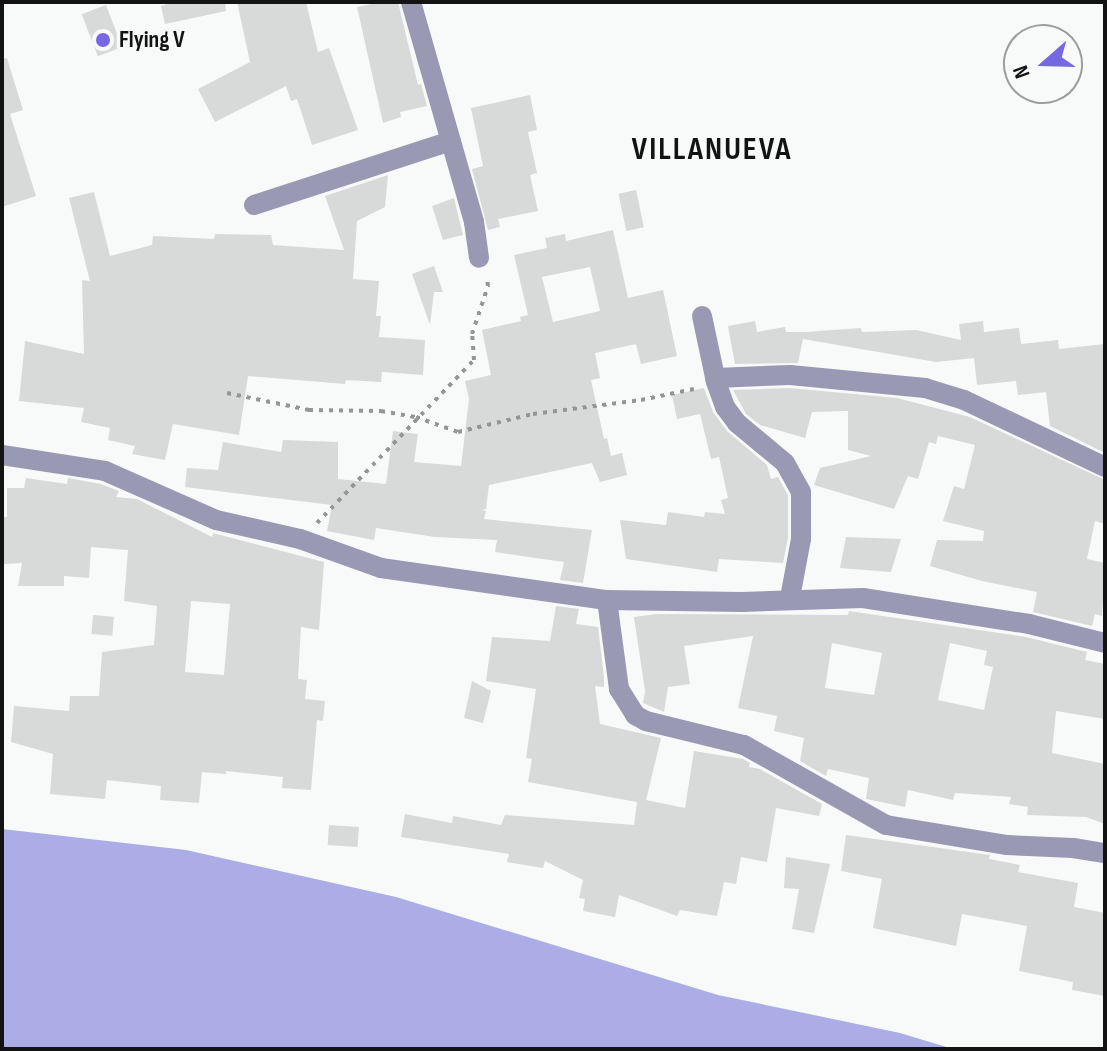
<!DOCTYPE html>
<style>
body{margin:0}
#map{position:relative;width:1107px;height:1051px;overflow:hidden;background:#f7faf8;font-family:"Sofia Sans Condensed",sans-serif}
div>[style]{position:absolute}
.water>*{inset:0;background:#acace7}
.building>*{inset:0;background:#d7dad8;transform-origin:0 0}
.path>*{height:4px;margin-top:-2px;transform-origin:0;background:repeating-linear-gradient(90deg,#949695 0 4px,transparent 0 10px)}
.minor>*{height:20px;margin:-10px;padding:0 10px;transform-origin:10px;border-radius:10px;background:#9999b3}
.dots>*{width:22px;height:22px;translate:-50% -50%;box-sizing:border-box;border:4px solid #f7faf8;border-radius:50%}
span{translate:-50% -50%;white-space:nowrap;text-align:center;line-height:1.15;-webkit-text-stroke:7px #f7faf8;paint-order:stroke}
.poi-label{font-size:24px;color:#121312;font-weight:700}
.left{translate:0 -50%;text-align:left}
.district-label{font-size:32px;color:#121312;font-weight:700;letter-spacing:2px}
.frame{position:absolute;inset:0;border:4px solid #121312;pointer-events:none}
.north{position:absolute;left:1003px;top:24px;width:80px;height:80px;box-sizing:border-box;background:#f7faf8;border:2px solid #9b9e9c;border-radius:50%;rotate:250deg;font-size:22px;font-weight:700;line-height:32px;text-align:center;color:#121312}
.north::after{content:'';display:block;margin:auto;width:28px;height:36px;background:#7667e2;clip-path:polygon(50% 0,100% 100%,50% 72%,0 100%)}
</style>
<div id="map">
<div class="water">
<div style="clip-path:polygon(2px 829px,186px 850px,396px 897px,718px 995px,900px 1033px,953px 1049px,2px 1049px)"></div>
</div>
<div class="building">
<div style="clip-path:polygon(176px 2px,225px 2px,226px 11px,165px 24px,161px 6px)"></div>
<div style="clip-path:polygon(237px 2px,306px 2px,318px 52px,329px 48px,358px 130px,312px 145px,297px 99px,291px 101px,286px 86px,215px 122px,198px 89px,250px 62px)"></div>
<div style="clip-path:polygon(381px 2px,398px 2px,418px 85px,421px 84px,427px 106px,400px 112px,401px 117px,383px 123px,357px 7px)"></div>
<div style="left:106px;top:5px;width:45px;height:26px;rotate:69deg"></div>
<div style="clip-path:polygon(7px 58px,23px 110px,10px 114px,36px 196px,2px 207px,2px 59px)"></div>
<div style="clip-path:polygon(530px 95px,537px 130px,528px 132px,537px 173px,530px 175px,538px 211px,498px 219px,500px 227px,488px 230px,472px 169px,483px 166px,471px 108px)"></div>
<div style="clip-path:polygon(388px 175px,385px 207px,357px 221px,353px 279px,379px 281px,376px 316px,381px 316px,379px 337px,425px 340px,423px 375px,382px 372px,381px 382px,346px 380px,345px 384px,248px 376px,239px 435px,173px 424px,165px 460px,132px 454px,135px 446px,108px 440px,110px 428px,81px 422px,84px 408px,19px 401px,25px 341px,84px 354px,82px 280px,90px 281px,69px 198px,94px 192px,110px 256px,152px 245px,153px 236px,214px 239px,215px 234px,271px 235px,273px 245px,344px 250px,325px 196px)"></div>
<div style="left:636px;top:190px;width:38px;height:18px;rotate:78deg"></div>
<div style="clip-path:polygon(454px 198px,463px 235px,443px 240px,432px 206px)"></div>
<div style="clip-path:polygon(evenodd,613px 230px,628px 298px,663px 290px,677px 356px,641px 364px,636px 344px,595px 353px,600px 378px,591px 380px,604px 439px,607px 438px,611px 456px,622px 453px,627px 475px,600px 482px,592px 463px,489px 485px,486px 509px,482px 510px,486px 511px,484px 519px,592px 530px,583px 583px,560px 580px,564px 562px,495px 552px,497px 540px,435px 537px,376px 528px,374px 540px,327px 531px,332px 505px,185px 487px,187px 468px,218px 470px,223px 442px,281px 452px,283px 440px,338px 442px,338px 479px,386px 484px,393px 431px,418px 434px,414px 462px,461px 466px,469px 399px,465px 381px,491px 375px,482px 330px,521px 321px,520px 317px,528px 315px,514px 255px,547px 248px,545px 238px,565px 234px,566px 241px,613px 230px,590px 267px,600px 311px,553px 322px,542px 277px,590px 267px)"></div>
<div style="clip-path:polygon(434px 266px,443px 292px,434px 292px,430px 325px,412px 274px)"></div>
<div style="clip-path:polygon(755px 321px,757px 332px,785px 327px,786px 332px,805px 332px,861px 328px,862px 332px,916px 330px,961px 340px,959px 324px,983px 321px,984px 332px,1019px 328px,1021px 344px,1058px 340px,1059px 349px,1105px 344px,1105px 453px,1050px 426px,1046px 392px,1018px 395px,1016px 381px,977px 385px,974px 358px,936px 362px,803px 339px,798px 363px,735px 364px,728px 326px)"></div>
<div style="clip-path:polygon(704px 388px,713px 412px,727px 431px,767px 465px,771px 479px,778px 477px,788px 495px,788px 538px,783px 563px,719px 559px,717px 572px,626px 559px,620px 520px,666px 525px,668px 512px,704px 517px,705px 512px,725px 514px,721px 500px,728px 498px,719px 457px,711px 459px,700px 414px,677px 419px,672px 395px)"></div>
<div style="clip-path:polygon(790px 388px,897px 398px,970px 417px,1105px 480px,1105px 524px,1095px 521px,1087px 559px,1105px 563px,1102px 616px,1095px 614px,1092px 626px,1033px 612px,1037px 592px,982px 581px,930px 566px,937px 540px,983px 541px,984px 531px,943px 521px,954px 486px,964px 489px,975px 445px,938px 436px,936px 444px,929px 442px,918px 479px,908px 476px,894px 509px,814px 485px,820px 468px,871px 456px,848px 450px,848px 411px,812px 412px,805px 438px,760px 425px,746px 414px,733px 390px)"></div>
<div style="clip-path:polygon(evenodd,26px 478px,67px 484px,68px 478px,101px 484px,119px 491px,116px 497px,137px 499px,212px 537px,213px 533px,324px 562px,319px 630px,301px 627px,298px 679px,307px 680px,305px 699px,325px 701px,323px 721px,317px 720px,311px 790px,282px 788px,283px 777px,226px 771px,226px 774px,202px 772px,199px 803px,160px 800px,161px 786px,107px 780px,105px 799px,50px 794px,53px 754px,11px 742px,14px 706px,69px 711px,70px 696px,99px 696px,102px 652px,154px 645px,157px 606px,124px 601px,128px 550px,91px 547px,89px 578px,64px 576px,64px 586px,18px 586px,22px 563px,4px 564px,3px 517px,7px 517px,7px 488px,24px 488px,26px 478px,191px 601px,230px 604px,224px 675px,185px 672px,191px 601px)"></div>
<div style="clip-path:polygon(846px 537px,901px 539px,891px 572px,840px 568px)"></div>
<div style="clip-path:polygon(556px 606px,579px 609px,576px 624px,598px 627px,604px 677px,604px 687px,595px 686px,600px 724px,661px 738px,646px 800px,685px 808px,694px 751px,743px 759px,750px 763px,749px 767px,760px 769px,822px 804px,819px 816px,776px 808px,767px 862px,741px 857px,736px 884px,724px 882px,717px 916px,680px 910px,677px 916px,619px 895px,615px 917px,583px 911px,585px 899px,579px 898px,583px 880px,545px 861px,543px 868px,507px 862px,509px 854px,401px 837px,405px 814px,452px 823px,453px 816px,501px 825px,505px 815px,634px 825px,637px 802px,528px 782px,532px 759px,526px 758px,536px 689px,486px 681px,492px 637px,550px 641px)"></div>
<div style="clip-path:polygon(evenodd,849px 611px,1026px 637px,1087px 652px,1085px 660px,1105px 664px,1105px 719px,1056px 711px,1052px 753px,1105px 764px,1105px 824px,1086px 817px,1027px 815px,1028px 807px,1009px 804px,1011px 797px,955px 793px,953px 800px,908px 790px,905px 807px,866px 799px,869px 778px,828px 769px,826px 776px,800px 761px,804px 738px,774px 731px,777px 716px,738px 708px,753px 636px,684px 646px,690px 684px,668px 687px,664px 712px,643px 703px,645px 691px,634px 617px,657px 614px,848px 615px,849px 611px,832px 643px,882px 653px,874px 695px,825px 688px,832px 643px,849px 611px,950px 643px,987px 651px,984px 665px,993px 667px,984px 710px,938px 700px,950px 643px)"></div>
<div style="left:93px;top:615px;width:21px;height:19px;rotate:5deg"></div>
<div style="clip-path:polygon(472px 681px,491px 691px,483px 723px,464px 718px)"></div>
<div style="left:329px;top:825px;width:30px;height:20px;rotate:4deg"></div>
<div style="clip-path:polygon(846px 835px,990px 855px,989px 859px,1020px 865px,1018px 872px,1078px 883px,1074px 907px,1105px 913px,1105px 996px,1072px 990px,1073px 982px,1019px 971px,1027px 926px,962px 914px,956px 946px,873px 928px,882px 879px,841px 871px)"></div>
<div style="clip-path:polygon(786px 857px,830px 864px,814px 933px,792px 929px,799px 889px,784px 888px)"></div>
</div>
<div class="path">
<div style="left:227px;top:393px;width:84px;rotate:11.7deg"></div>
<div style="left:309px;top:410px;width:72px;rotate:0.8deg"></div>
<div style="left:381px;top:411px;width:36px;rotate:10deg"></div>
<div style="left:416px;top:417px;width:45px;rotate:19.7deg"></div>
<div style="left:458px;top:432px;width:77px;rotate:-13.5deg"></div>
<div style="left:533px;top:414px;width:109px;rotate:-7.4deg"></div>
<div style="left:641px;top:400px;width:54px;rotate:-11.7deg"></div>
<div style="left:317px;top:523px;width:226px;rotate:-46.1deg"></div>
<div style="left:474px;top:360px;width:26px;rotate:-94deg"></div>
<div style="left:472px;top:334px;width:51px;rotate:-71.6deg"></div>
<div style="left:488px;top:286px;width:8px;rotate:-97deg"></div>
</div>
<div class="minor">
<div style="left:411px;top:2px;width:229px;rotate:74deg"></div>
<div style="left:474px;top:222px;width:36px;rotate:82deg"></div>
<div style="left:254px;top:205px;width:207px;rotate:-18deg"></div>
<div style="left:702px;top:316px;width:67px;rotate:78deg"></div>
<div style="left:716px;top:382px;width:27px;rotate:70deg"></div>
<div style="left:725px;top:407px;width:20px;rotate:53deg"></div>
<div style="left:737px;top:423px;width:62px;rotate:39.8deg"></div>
<div style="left:785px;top:463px;width:33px;rotate:61deg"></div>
<div style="left:801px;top:492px;width:47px;rotate:90deg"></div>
<div style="left:801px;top:539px;width:60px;rotate:100.6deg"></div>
<div style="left:715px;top:378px;width:75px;rotate:-2.3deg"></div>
<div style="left:790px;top:375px;width:136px;rotate:5.5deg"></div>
<div style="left:925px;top:388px;width:41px;rotate:17.1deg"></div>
<div style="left:964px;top:400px;width:156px;rotate:25.4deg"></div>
<div style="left:2px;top:455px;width:104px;rotate:8.8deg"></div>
<div style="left:105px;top:471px;width:121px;rotate:23.8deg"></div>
<div style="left:216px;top:520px;width:86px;rotate:12.7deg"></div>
<div style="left:300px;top:539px;width:86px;rotate:19.7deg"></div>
<div style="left:381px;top:568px;width:228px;rotate:8.1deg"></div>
<div style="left:607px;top:600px;width:135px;rotate:0.8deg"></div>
<div style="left:742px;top:602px;width:121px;rotate:-1.9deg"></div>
<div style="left:863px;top:598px;width:168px;rotate:8.9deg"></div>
<div style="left:1029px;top:624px;width:78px;rotate:14deg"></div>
<div style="left:607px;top:600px;width:90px;rotate:82.3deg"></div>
<div style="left:619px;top:689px;width:31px;rotate:58deg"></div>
<div style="left:635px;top:715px;width:13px;rotate:29deg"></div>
<div style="left:646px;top:721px;width:101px;rotate:13.8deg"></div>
<div style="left:744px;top:745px;width:163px;rotate:29.4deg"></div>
<div style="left:886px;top:825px;width:123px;rotate:9.4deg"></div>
<div style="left:1007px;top:845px;width:66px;rotate:2.6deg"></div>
<div style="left:1073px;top:848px;width:32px;rotate:9deg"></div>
</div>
<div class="dots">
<div style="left:103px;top:40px;background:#7667e2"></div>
</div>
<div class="poi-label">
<span class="left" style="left:119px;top:40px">Flying V</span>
</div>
<div class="district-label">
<span style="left:712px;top:150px">VILLANUEVA</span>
</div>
<div class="frame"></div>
<div class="north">N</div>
</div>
